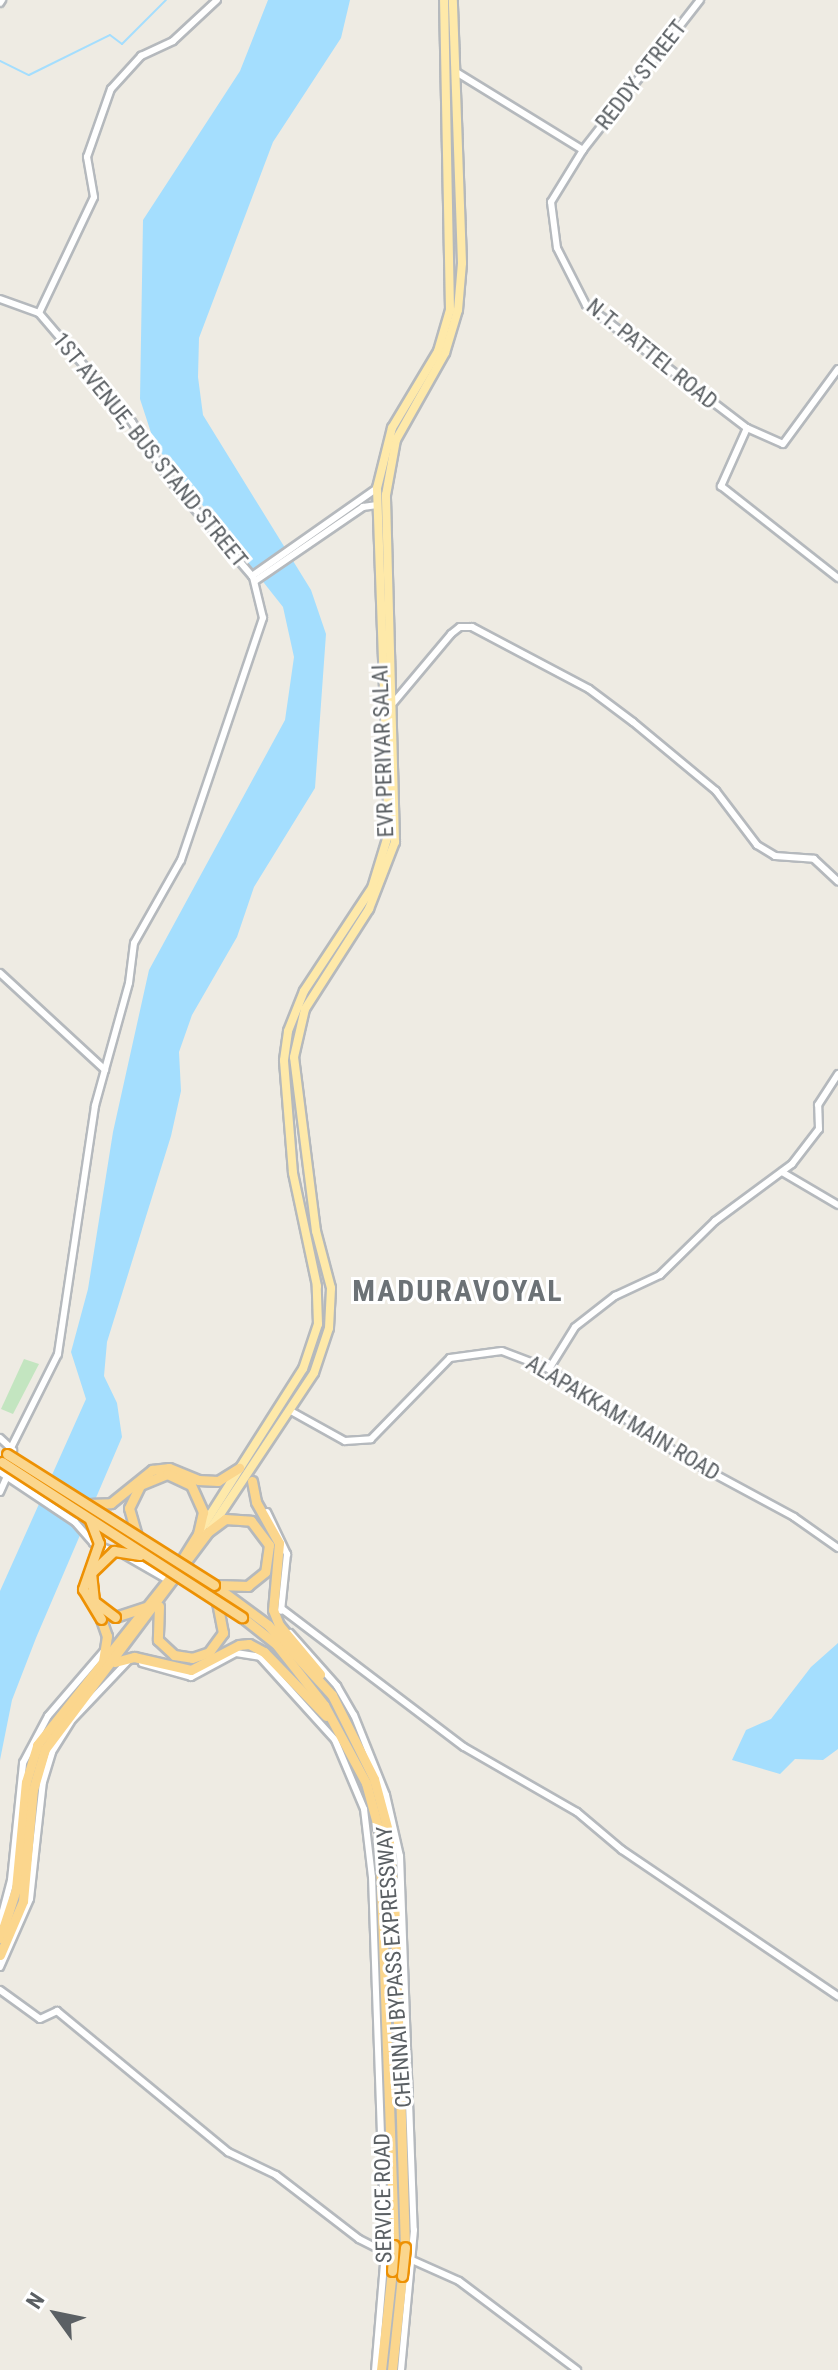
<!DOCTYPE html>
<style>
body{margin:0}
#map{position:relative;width:838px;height:2370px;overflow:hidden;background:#eeebe3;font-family:"Roboto Condensed",sans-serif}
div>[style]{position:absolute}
.green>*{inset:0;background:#c3e5c0}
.water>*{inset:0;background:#a4defe}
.stream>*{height:2px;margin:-1px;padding:0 1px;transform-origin:1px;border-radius:1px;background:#a4defe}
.roads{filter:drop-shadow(2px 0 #b5b9bd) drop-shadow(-2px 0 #b5b9bd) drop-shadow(0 2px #b5b9bd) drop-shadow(0 -2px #b5b9bd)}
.secondary>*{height:6px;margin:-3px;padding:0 3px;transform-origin:3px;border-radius:3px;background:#fff}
.primary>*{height:8px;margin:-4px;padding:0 4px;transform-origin:4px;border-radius:4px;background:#fee9a9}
.highway>*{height:9px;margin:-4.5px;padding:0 4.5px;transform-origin:4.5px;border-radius:4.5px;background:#fbd68d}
.bridges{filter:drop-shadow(2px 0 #ed9104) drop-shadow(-2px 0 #ed9104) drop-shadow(0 2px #ed9104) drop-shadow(0 -2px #ed9104)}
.highway-bridge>*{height:9px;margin:-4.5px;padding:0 4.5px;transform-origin:4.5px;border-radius:4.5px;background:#fbd68d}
span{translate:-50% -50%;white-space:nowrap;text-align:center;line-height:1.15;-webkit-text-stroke:6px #fff;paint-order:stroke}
.street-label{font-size:22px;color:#5b6064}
.district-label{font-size:30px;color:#6c7276;font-weight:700;letter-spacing:2px}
.north{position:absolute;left:16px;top:2274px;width:80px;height:80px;-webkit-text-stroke:6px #fff;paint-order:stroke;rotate:303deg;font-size:22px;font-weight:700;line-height:32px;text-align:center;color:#5b6064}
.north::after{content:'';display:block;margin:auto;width:28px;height:36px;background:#5b6064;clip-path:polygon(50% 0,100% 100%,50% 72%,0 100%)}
</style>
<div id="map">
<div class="green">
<div style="clip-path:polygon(24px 1359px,39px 1364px,13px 1414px,1px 1409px)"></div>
</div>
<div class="water">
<div style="clip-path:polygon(268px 0,350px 0,341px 38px,273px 142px,199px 338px,198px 377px,203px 415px,311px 590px,326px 634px,315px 788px,254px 887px,237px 937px,192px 1015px,179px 1052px,181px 1091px,171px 1136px,107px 1342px,104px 1376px,117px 1403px,122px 1437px,36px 1638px,12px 1700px,0 1760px,0 1591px,86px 1399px,71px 1352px,88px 1289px,113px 1132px,149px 970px,285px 720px,294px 657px,283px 607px,155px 445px,140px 399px,143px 220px,240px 71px)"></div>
<div style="clip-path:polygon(838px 1643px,838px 1749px,823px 1760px,795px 1759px,780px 1774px,732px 1760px,746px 1730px,771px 1719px,811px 1667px)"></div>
</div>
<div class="stream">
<div style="left:0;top:61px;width:32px;rotate:26deg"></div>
<div style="left:29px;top:75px;width:90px;rotate:-26.3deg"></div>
<div style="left:110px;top:35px;width:15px;rotate:37deg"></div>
<div style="left:122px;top:44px;width:62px;rotate:-45deg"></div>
</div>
<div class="roads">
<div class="secondary">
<div style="left:700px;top:0;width:190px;rotate:128deg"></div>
<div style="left:583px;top:150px;width:61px;rotate:121.6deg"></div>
<div style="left:551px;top:202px;width:46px;rotate:82.6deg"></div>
<div style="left:557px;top:248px;width:64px;rotate:63deg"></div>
<div style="left:586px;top:305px;width:203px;rotate:37.4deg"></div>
<div style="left:747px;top:428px;width:39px;rotate:24deg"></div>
<div style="left:783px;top:444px;width:93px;rotate:-53.7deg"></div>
<div style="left:0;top:3px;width:4px;rotate:-56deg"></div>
<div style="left:456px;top:72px;width:149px;rotate:31.6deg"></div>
<div style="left:0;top:299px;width:41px;rotate:19.7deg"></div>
<div style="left:39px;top:313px;width:143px;rotate:49.5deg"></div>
<div style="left:132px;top:422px;width:68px;rotate:57deg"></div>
<div style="left:169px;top:479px;width:129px;rotate:49.4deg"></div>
<div style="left:253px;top:577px;width:42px;rotate:76.3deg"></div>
<div style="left:263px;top:618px;width:256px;rotate:108.7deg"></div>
<div style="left:181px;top:860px;width:95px;rotate:119.5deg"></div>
<div style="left:134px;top:943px;width:40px;rotate:97.1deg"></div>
<div style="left:129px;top:983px;width:128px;rotate:105.5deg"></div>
<div style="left:95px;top:1106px;width:251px;rotate:98.5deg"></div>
<div style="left:58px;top:1354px;width:130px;rotate:116.6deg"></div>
<div style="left:39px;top:313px;width:128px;rotate:-64.6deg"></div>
<div style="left:94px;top:197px;width:41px;rotate:-99.9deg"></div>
<div style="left:87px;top:157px;width:72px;rotate:-70.6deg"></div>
<div style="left:111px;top:89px;width:45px;rotate:-47.7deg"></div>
<div style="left:141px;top:56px;width:35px;rotate:-25deg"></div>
<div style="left:173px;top:41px;width:60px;rotate:-43deg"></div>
<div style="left:747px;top:428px;width:64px;rotate:114.1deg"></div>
<div style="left:721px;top:486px;width:149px;rotate:38.2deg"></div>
<div style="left:252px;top:576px;width:153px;rotate:-35.1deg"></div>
<div style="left:255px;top:581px;width:131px;rotate:-34.4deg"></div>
<div style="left:363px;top:507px;width:14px;rotate:-8deg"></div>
<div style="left:394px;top:702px;width:89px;rotate:-50deg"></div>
<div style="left:451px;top:634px;width:11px;rotate:-38deg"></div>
<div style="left:460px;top:627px;width:12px"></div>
<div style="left:472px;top:627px;width:132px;rotate:27.9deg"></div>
<div style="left:589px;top:689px;width:55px;rotate:36.9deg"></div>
<div style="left:633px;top:722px;width:108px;rotate:39.7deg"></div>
<div style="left:716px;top:791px;width:68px;rotate:52.8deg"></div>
<div style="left:757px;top:845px;width:21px;rotate:31deg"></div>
<div style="left:775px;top:856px;width:39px;rotate:4deg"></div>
<div style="left:814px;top:859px;width:33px;rotate:43deg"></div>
<div style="left:0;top:973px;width:143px;rotate:42.7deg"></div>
<div style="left:782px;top:1172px;width:65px;rotate:30.5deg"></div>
<div style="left:549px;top:1369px;width:49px;rotate:-58.2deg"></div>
<div style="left:575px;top:1327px;width:51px;rotate:-37.8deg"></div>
<div style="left:615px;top:1296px;width:50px;rotate:-25deg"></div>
<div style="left:660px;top:1275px;width:77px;rotate:-44.5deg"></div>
<div style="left:715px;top:1221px;width:96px;rotate:-36.5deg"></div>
<div style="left:792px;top:1164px;width:44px;rotate:-52.4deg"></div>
<div style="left:819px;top:1129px;width:24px;rotate:-92deg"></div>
<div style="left:818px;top:1105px;width:37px;rotate:-57deg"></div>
<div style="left:289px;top:1410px;width:64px;rotate:29deg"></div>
<div style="left:345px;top:1441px;width:26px;rotate:-4deg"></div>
<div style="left:371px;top:1439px;width:113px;rotate:-45.7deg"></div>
<div style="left:450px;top:1358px;width:52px;rotate:-7.7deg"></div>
<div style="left:502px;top:1351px;width:50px;rotate:21deg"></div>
<div style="left:549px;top:1369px;width:163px;rotate:33.2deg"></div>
<div style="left:685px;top:1458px;width:124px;rotate:28.4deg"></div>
<div style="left:794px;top:1517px;width:54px;rotate:35.2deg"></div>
<div style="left:0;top:1438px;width:18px;rotate:43deg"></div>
<div style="left:0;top:1472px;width:90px;rotate:33.7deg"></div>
<div style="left:75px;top:1522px;width:28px;rotate:49deg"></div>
<div style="left:93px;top:1543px;width:25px;rotate:23deg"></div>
<div style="left:0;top:1492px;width:17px;rotate:-66deg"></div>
<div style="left:267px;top:1512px;width:47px;rotate:64.5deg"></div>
<div style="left:287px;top:1554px;width:57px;rotate:96deg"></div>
<div style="left:126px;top:1556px;width:48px;rotate:29.7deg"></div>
<div style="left:282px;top:1609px;width:228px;rotate:37.2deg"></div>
<div style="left:464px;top:1747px;width:130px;rotate:29.9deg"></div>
<div style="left:577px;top:1812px;width:59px;rotate:40.2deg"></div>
<div style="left:622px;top:1850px;width:261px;rotate:34.1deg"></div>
<div style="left:290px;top:1633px;width:71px;rotate:48.4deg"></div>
<div style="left:337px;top:1686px;width:34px;rotate:60deg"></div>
<div style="left:354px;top:1715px;width:86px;rotate:68.2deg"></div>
<div style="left:386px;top:1795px;width:63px;rotate:77.1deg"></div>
<div style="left:400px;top:1856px;width:374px;rotate:87.9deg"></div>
<div style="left:414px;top:2230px;width:141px;rotate:95.3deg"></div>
<div style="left:142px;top:1663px;width:51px;rotate:15.9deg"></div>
<div style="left:191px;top:1677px;width:51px;rotate:-28.1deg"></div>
<div style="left:236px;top:1653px;width:24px;rotate:9deg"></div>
<div style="left:260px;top:1657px;width:112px;rotate:47.9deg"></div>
<div style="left:335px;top:1740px;width:75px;rotate:67.2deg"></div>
<div style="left:364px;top:1809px;width:68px;rotate:83.3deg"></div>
<div style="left:372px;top:1877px;width:375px;rotate:88deg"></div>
<div style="left:385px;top:2252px;width:118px;rotate:94.8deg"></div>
<div style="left:0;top:1922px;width:43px;rotate:-75.3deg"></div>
<div style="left:11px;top:1880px;width:118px;rotate:-84.1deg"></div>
<div style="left:23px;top:1763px;width:53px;rotate:-62deg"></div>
<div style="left:48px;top:1716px;width:86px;rotate:-49.3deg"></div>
<div style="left:0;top:1967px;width:74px;rotate:-66.2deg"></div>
<div style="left:30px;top:1899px;width:118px;rotate:-83.7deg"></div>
<div style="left:43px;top:1782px;width:31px;rotate:-73deg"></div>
<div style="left:52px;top:1752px;width:39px;rotate:-58deg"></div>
<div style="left:73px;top:1719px;width:79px;rotate:-46.5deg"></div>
<div style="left:0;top:1990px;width:49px;rotate:35.9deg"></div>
<div style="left:40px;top:2019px;width:19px;rotate:-25deg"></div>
<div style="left:57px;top:2011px;width:222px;rotate:39.5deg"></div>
<div style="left:228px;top:2152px;width:53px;rotate:25.6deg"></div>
<div style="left:276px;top:2175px;width:105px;rotate:37.6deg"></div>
<div style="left:359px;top:2239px;width:29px;rotate:27deg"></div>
<div style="left:412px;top:2260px;width:51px;rotate:24.1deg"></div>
<div style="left:459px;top:2281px;width:148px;rotate:37deg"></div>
</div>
<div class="primary">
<div style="left:211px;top:1528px;width:186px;rotate:-56.4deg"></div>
<div style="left:314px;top:1373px;width:47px;rotate:-71.6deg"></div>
<div style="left:329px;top:1328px;width:40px;rotate:-87.1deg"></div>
<div style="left:331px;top:1288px;width:59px;rotate:-104.7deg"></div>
<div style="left:316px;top:1231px;width:175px;rotate:-97.2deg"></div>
<div style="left:294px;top:1057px;width:49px;rotate:-77.1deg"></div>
<div style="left:305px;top:1009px;width:119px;rotate:-57.4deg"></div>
<div style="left:369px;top:909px;width:72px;rotate:-68.8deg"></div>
<div style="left:395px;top:842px;width:347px;rotate:-91.5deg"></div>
<div style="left:386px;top:495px;width:56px;rotate:-79.7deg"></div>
<div style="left:396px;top:440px;width:100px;rotate:-60.6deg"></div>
<div style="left:445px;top:353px;width:45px;rotate:-73.2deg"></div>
<div style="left:458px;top:310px;width:47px;rotate:-85.1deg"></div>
<div style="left:462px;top:263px;width:263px;rotate:-92deg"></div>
<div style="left:200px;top:1531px;width:192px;rotate:-57.6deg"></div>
<div style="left:303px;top:1369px;width:47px;rotate:-71.6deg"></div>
<div style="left:318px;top:1324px;width:38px;rotate:-92deg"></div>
<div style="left:317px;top:1286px;width:116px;rotate:-102deg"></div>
<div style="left:293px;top:1173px;width:113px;rotate:-94.6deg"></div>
<div style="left:284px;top:1060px;width:29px;rotate:-82deg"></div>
<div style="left:288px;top:1031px;width:43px;rotate:-68.2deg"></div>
<div style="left:304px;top:991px;width:123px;rotate:-56.6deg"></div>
<div style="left:372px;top:888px;width:59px;rotate:-73.1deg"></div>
<div style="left:389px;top:832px;width:344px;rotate:-92deg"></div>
<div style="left:377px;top:488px;width:62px;rotate:-76deg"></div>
<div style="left:392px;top:428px;width:90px;rotate:-59.1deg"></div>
<div style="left:438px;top:351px;width:43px;rotate:-73.7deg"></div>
<div style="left:450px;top:310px;width:310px;rotate:-91.1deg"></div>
</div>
<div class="highway">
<div style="left:252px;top:1481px;width:21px;rotate:79deg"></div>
<div style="left:256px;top:1502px;width:47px;rotate:60.7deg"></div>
<div style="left:279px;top:1543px;width:67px;rotate:95.1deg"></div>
<div style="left:273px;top:1610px;width:16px;rotate:68deg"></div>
<div style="left:279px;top:1625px;width:64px;rotate:50.1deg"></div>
<div style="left:88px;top:1504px;width:23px;rotate:-2deg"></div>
<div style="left:111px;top:1503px;width:53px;rotate:-38.8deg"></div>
<div style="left:152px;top:1470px;width:17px;rotate:-7deg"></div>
<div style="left:169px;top:1468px;width:31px;rotate:22deg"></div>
<div style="left:198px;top:1480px;width:20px;rotate:3deg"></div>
<div style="left:218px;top:1481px;width:25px;rotate:-32deg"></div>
<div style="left:137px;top:1536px;width:29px;rotate:-106deg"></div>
<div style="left:129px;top:1508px;width:25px;rotate:-64deg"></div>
<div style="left:140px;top:1485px;width:29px;rotate:-22deg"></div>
<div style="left:167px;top:1474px;width:26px;rotate:25deg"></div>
<div style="left:191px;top:1485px;width:30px;rotate:66deg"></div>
<div style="left:203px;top:1512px;width:23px;rotate:103deg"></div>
<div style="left:198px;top:1534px;width:39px;rotate:122deg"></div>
<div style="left:214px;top:1585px;width:67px;rotate:36.5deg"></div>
<div style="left:268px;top:1625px;width:95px;rotate:47.6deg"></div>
<div style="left:332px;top:1695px;width:94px;rotate:63.4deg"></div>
<div style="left:374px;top:1779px;width:54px;rotate:74.9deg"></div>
<div style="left:388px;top:1831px;width:66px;rotate:84.8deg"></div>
<div style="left:394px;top:1897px;width:350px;rotate:88.2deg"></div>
<div style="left:159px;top:1606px;width:34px;rotate:92deg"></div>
<div style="left:158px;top:1640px;width:22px;rotate:43deg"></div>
<div style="left:174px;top:1655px;width:18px;rotate:9deg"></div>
<div style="left:192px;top:1658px;width:18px;rotate:-19deg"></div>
<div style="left:209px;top:1652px;width:24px;rotate:-54deg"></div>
<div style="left:223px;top:1633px;width:36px;rotate:-101deg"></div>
<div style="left:115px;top:1617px;width:32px;rotate:-18deg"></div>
<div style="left:242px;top:1617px;width:43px;rotate:38.5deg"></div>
<div style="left:276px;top:1644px;width:78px;rotate:51.8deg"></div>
<div style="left:324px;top:1705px;width:89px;rotate:61.7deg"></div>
<div style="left:366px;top:1783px;width:50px;rotate:74.8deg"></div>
<div style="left:379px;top:1831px;width:414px;rotate:87.9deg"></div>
<div style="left:101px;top:1619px;width:18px;rotate:71deg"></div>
<div style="left:107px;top:1636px;width:25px;rotate:99deg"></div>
<div style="left:115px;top:1662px;width:20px;rotate:-15deg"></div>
<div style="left:134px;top:1657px;width:58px;rotate:12.8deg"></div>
<div style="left:191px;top:1670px;width:54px;rotate:-27.5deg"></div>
<div style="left:239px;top:1645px;width:10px;rotate:-6deg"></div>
<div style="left:249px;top:1644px;width:17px;rotate:28deg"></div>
<div style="left:264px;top:1652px;width:89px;rotate:45.9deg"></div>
<div style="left:0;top:1938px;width:52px;rotate:-71.9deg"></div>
<div style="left:16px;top:1889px;width:107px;rotate:-84.7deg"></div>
<div style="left:26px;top:1782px;width:39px;rotate:-73deg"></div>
<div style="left:37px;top:1745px;width:212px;rotate:-51.5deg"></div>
<div style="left:0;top:1955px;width:59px;rotate:-66.9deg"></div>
<div style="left:23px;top:1901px;width:111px;rotate:-84.9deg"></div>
<div style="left:33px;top:1790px;width:43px;rotate:-73.7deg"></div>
<div style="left:45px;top:1749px;width:271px;rotate:-53.1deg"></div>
<div style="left:208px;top:1532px;width:21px;rotate:-37deg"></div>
<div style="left:225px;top:1519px;width:26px;rotate:4deg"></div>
<div style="left:251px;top:1521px;width:30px;rotate:53deg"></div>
<div style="left:269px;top:1545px;width:27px;rotate:98deg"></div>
<div style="left:265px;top:1572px;width:22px;rotate:141deg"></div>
<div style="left:248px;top:1586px;width:30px;rotate:-178deg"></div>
<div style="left:381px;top:2370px;width:100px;rotate:-83.7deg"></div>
<div style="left:392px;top:2370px;width:95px;rotate:-83.9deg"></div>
</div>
</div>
<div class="bridges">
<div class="highway-bridge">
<div style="left:7px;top:1454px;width:245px;rotate:32.3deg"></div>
<div style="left:2px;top:1462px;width:286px;rotate:32.9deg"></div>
<div style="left:90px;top:1520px;width:25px;rotate:69deg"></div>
<div style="left:99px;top:1543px;width:49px;rotate:109.2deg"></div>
<div style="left:83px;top:1589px;width:35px;rotate:59deg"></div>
<div style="left:115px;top:1617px;width:26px;rotate:-143deg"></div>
<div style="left:94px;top:1601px;width:28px;rotate:-96deg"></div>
<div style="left:91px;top:1573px;width:32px;rotate:-44deg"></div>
<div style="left:114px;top:1551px;width:26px;rotate:9deg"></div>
<div style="left:392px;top:2271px;width:26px;rotate:-86deg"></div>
<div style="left:402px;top:2276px;width:29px;rotate:-84deg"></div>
</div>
</div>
<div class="street-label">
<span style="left:641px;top:75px;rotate:-52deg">REDDY STREET</span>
<span style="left:652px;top:354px;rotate:39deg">N.T. PATTEL ROAD</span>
<span style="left:150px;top:450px;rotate:51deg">1ST AVENUE, BUS STAND STREET</span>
<span style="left:383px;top:751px;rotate:-92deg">EVR PERIYAR SALAI</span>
<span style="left:623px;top:1418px;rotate:31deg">ALAPAKKAM MAIN ROAD</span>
<span style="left:394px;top:1967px;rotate:-94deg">CHENNAI BYPASS EXPRESSWAY</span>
<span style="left:383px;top:2198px;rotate:-91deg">SERVICE ROAD</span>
</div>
<div class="district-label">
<span style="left:458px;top:1291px">MADURAVOYAL</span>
</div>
<div class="north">N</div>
</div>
